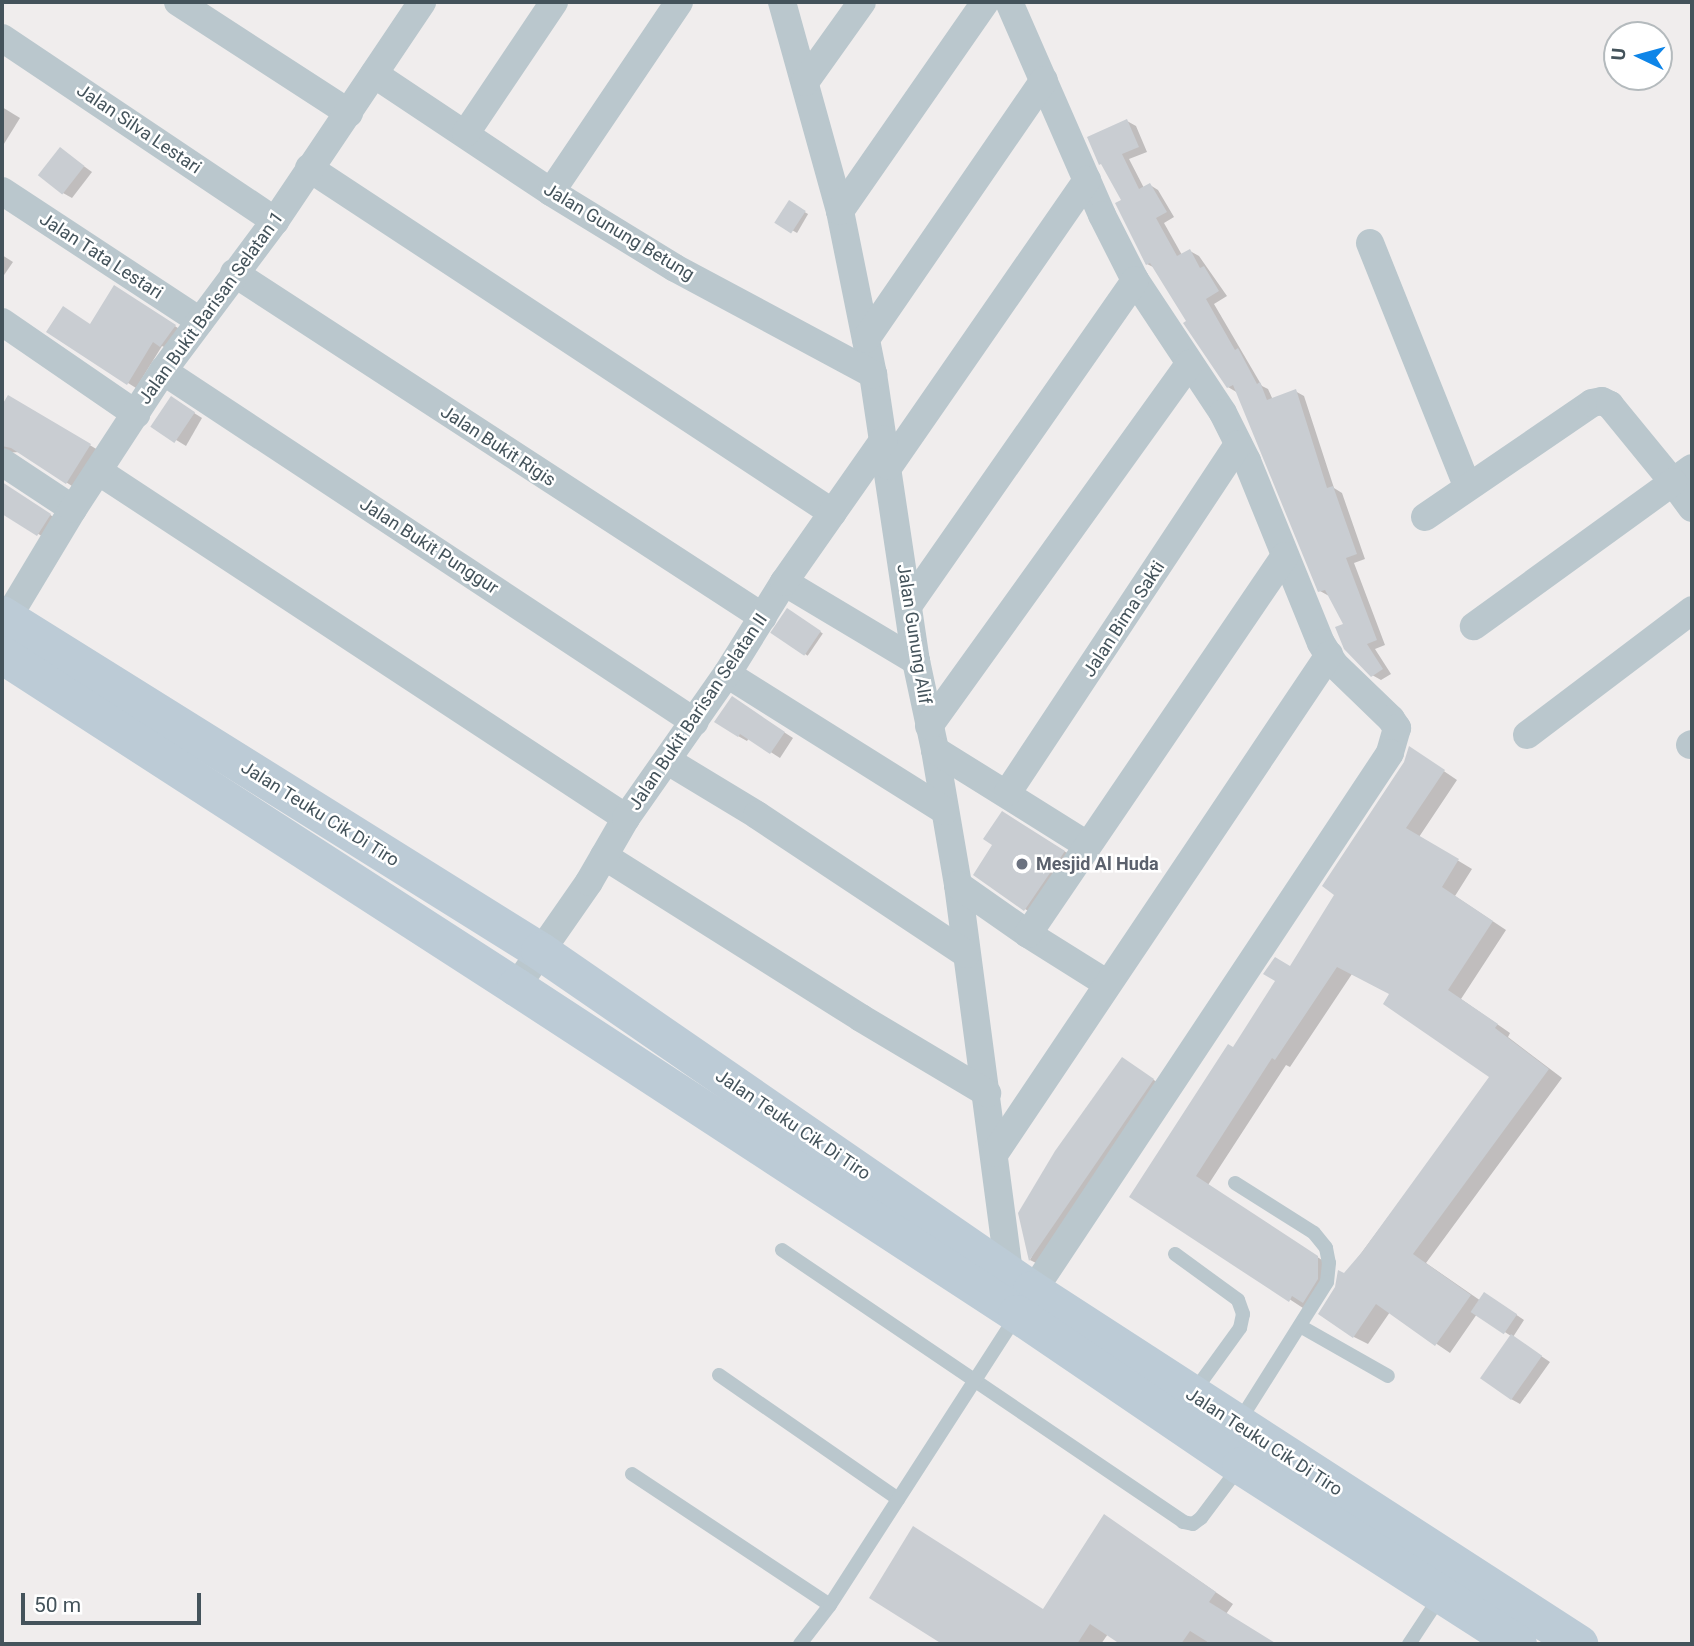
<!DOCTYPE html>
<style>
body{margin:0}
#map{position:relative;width:1694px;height:1646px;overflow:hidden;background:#f0eded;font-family:Roboto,sans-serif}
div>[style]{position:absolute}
.shadow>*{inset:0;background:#0003;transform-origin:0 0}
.building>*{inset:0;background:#c9cdd2;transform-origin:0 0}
.lane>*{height:14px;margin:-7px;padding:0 7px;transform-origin:7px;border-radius:7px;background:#bac7cd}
.street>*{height:28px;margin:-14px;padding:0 14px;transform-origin:14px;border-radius:14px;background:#bac7cd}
.secondary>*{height:38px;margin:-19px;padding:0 19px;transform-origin:19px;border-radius:19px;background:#bccbd6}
.dots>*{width:19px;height:19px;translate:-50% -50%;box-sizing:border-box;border:4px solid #fff;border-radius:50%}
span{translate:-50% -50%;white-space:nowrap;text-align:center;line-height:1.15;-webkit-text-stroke:5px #fff;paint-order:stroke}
.street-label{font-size:18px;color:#44535b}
.worship-label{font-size:18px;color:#5b616d;font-weight:700}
.left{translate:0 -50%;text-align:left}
.frame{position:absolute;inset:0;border:4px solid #44535b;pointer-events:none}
.north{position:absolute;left:1603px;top:21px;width:70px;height:70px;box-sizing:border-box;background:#fff;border:2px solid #b4babd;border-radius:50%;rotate:275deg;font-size:19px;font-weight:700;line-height:28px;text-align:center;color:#44535b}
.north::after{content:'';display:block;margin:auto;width:24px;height:32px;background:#0e85e8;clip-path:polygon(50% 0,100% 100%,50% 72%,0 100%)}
.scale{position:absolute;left:21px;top:1593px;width:180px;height:32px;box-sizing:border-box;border:4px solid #44535b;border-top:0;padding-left:9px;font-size:21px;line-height:24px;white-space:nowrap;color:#44535b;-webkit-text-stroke:5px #fff;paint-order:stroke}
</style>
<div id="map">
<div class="shadow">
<div style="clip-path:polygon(2px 107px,20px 118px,2px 147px)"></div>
<div style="clip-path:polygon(1127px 121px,1136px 126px,1147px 152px,1129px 159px,1144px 188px,1150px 185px,1158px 190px,1174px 217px,1164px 223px,1182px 255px,1190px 251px,1199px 256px,1227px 296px,1214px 304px,1262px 386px,1268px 389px,1273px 400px,1295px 391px,1304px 396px,1334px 488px,1342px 493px,1365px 559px,1354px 563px,1385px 645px,1375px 649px,1391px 674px,1381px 680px,1372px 675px,1329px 596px,1320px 591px,1238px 393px,1228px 387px,1155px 268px,1147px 264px,1123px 201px,1105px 166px)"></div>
<div style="clip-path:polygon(60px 149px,92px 172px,72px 198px,63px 193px)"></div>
<div style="left:789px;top:203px;width:22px;height:22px;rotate:30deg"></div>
<div style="clip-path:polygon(2px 255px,13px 262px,2px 278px)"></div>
<div style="clip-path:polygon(123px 292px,184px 332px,170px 350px,162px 346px,136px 388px,128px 383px,91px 326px)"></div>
<div style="clip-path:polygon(9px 397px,98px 450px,75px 488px,20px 452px,2px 453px,2px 409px)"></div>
<div style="clip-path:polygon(180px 404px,202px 418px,186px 446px,155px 427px)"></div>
<div style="clip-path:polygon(2px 483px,58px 520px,47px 539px,2px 513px)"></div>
<div style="left:788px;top:610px;width:42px;height:27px;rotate:34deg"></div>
<div style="clip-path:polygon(741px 704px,793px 738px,780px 758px,749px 738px,747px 741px,738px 736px)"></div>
<div style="clip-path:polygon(1423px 757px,1457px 780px,1419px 837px,1472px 869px,1455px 896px,1506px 930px,1461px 999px,1510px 1033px,1508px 1037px,1562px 1078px,1426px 1263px,1481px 1301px,1493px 1299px,1524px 1320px,1513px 1337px,1550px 1362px,1520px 1404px,1511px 1399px,1511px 1336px,1477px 1314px,1450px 1353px,1390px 1312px,1368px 1344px,1354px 1337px,1345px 1275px,1492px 1077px,1391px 994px,1352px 974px,1290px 1067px,1286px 1065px,1208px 1185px,1331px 1266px,1303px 1308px,1131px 1196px,1291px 968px)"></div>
<div style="clip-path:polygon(1020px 824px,1082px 862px,1043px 920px,1025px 909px)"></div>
<div style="clip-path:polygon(1131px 1064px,1161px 1085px,1038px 1264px,1030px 1260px)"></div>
<div style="clip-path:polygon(1105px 1516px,1233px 1604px,1226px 1614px,1275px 1644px,1214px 1644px,1208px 1641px,1206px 1644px,1123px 1644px,1108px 1634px,1101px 1644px,944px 1644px,871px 1597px,1044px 1610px)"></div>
</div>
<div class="building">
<div style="clip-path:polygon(1127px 119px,1139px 147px,1122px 154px,1139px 189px,1150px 183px,1167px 212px,1156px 218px,1177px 256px,1190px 249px,1200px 268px,1204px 266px,1219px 291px,1206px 299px,1235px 350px,1238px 348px,1257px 384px,1260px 382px,1267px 400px,1296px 389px,1327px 488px,1333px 486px,1357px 554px,1346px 558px,1377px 640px,1367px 644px,1383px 669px,1371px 677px,1344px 649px,1335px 627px,1343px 624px,1325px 590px,1318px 592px,1233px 385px,1227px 388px,1183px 323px,1186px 321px,1163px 284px,1150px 263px,1146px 265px,1115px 203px,1121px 200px,1101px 164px,1099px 165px,1087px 137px)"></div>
<div style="left:60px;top:147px;width:31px;height:36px;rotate:38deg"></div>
<div style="left:789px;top:200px;width:20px;height:27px;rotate:33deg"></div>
<div style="clip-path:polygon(114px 285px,176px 325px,160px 347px,153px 342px,127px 385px,46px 332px,63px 306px,90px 324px)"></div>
<div style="clip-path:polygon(8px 395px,91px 444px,66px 484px,11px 448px,2px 446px,2px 405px)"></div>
<div style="left:171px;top:396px;width:29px;height:37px;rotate:34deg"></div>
<div style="clip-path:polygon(2px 482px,51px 514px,37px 536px,2px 514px)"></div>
<div style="left:787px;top:608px;width:41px;height:30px;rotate:34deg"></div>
<div style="clip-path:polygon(732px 696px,785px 732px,770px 754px,740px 734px,738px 737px,714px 722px)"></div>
<div style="clip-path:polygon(1409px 746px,1445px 770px,1406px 828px,1459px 859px,1442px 887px,1493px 921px,1448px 990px,1498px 1024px,1495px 1028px,1549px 1069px,1413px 1254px,1471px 1295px,1435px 1346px,1376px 1304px,1353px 1338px,1318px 1314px,1335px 1287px,1338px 1270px,1344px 1273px,1362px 1252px,1489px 1077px,1383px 1004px,1389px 994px,1337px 967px,1275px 1060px,1272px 1058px,1196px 1176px,1318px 1256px,1318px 1279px,1303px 1303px,1292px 1296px,1289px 1302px,1129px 1197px,1228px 1044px,1233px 1047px,1275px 981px,1263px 974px,1275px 957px,1290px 966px,1334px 895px,1322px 886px,1404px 762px)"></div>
<div style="clip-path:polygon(1002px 811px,1065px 851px,1024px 911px,973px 875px,992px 845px,983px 839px)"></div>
<div style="clip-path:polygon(1122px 1057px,1154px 1079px,1029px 1261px,1018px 1213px,1055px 1151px)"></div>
<div style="left:1484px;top:1292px;width:40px;height:24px;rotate:34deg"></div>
<div style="left:1511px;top:1334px;width:38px;height:54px;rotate:35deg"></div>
<div style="clip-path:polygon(1104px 1514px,1216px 1592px,1209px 1602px,1277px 1644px,1211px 1644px,1190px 1631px,1181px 1644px,1120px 1644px,1090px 1624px,1077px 1644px,942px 1644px,869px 1598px,913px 1526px,1043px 1609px)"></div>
</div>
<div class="lane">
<div style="left:1235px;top:1183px;width:93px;rotate:32.3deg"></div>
<div style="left:1314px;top:1233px;width:19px;rotate:51deg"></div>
<div style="left:1326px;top:1248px;width:15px;rotate:79deg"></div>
<div style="left:1329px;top:1263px;width:19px;rotate:96deg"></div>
<div style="left:1327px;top:1282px;width:165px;rotate:122.2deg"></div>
<div style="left:782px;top:1250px;width:485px;rotate:34.1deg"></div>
<div style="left:1183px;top:1522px;width:10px;rotate:11deg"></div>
<div style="left:1193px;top:1524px;width:10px;rotate:-37deg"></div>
<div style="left:1201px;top:1518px;width:65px;rotate:-53.1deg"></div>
<div style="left:1175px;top:1254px;width:78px;rotate:36.1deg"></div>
<div style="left:1238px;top:1300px;width:15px;rotate:70deg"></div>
<div style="left:1243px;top:1314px;width:14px;rotate:102deg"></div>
<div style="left:1240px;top:1328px;width:80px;rotate:125.9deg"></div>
<div style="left:1300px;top:1326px;width:101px;rotate:29.6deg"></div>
<div style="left:719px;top:1375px;width:218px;rotate:34.7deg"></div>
<div style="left:632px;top:1474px;width:237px;rotate:33.5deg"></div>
<div style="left:800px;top:1644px;width:49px;rotate:-52.4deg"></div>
<div style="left:830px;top:1605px;width:345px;rotate:-57.2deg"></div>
<div style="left:1409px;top:1644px;width:56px;rotate:-56.6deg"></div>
</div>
<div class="street">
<div style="left:178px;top:2px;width:204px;rotate:33deg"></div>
<div style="left:782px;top:2px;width:217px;rotate:74.5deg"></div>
<div style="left:840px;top:211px;width:166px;rotate:78.6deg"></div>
<div style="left:873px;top:374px;width:290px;rotate:81.5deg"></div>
<div style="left:916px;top:661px;width:91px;rotate:77.9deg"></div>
<div style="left:935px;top:750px;width:137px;rotate:80.3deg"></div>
<div style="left:958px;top:885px;width:391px;rotate:82.5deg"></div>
<div style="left:1009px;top:2px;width:232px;rotate:66.4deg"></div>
<div style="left:1102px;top:215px;width:73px;rotate:63.1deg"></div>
<div style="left:1135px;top:280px;width:159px;rotate:56.5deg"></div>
<div style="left:1223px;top:413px;width:54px;rotate:63.4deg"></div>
<div style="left:1247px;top:461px;width:196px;rotate:67.9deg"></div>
<div style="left:1321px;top:643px;width:26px;rotate:58deg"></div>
<div style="left:1335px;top:665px;width:78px;rotate:44deg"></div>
<div style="left:1391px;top:719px;width:11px;rotate:56deg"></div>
<div style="left:1397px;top:728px;width:26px;rotate:106deg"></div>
<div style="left:1390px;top:753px;width:664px;rotate:123.57deg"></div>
<div style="left:2px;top:38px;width:329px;rotate:33.8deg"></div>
<div style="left:374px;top:74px;width:213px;rotate:33.7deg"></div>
<div style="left:551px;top:192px;width:145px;rotate:31.5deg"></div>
<div style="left:675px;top:268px;width:225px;rotate:28.2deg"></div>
<div style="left:805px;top:82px;width:98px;rotate:-54.5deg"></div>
<div style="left:466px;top:133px;width:158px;rotate:-56.1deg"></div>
<div style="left:309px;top:168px;width:627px;rotate:33.36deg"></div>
<div style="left:2px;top:191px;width:237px;rotate:33.3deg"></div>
<div style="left:551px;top:192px;width:229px;rotate:-56deg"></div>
<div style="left:840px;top:211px;width:254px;rotate:-55.2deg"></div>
<div style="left:1370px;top:243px;width:261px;rotate:68.2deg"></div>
<div style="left:234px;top:273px;width:631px;rotate:33.04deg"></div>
<div style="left:2px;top:322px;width:163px;rotate:34.5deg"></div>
<div style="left:866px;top:339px;width:314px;rotate:-55.5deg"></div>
<div style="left:163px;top:371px;width:637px;rotate:33.42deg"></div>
<div style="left:2px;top:462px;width:85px;rotate:33.5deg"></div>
<div style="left:889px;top:466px;width:348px;rotate:-55.3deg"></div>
<div style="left:1692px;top:468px;width:24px;rotate:144deg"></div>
<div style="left:1673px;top:482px;width:32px;rotate:54deg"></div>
<div style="left:98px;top:471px;width:632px;rotate:33.31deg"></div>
<div style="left:1425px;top:517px;width:202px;rotate:-34.3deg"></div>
<div style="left:1592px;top:403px;width:10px;rotate:-11deg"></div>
<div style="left:1602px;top:401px;width:9px;rotate:27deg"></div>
<div style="left:1610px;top:405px;width:99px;rotate:50.7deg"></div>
<div style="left:1673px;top:482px;width:246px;rotate:144.1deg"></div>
<div style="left:784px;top:582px;width:154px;rotate:30.9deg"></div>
<div style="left:908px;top:606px;width:397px;rotate:-55.1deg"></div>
<div style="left:2px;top:627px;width:138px;rotate:-59deg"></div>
<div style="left:73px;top:509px;width:165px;rotate:-56.9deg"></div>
<div style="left:163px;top:371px;width:187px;rotate:-53.3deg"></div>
<div style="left:275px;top:221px;width:264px;rotate:-56.1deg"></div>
<div style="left:727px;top:674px;width:257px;rotate:32.1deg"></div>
<div style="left:929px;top:726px;width:446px;rotate:-54.3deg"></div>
<div style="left:1527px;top:735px;width:207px;rotate:-37.1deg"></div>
<div style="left:1690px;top:745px;width:2px;rotate:-27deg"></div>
<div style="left:935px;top:750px;width:179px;rotate:32deg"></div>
<div style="left:668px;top:761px;width:104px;rotate:31.2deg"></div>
<div style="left:757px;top:815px;width:251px;rotate:33.6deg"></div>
<div style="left:1008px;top:792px;width:417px;rotate:-56.5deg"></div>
<div style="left:604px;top:856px;width:304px;rotate:32.2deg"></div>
<div style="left:861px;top:1018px;width:147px;rotate:30.8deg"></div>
<div style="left:958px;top:885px;width:85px;rotate:35deg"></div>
<div style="left:1028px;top:934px;width:92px;rotate:32.1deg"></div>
<div style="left:1028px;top:934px;width:457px;rotate:-55.8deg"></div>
<div style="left:516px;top:987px;width:128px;rotate:-55.2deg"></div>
<div style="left:589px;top:882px;width:74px;rotate:-60deg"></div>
<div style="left:626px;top:818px;width:176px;rotate:-55deg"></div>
<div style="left:727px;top:674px;width:108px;rotate:-58.2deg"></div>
<div style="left:784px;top:582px;width:174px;rotate:-55deg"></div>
<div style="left:995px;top:1153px;width:600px;rotate:-56.15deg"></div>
</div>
<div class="secondary">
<div style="left:2px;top:615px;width:634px;rotate:31.99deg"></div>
<div style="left:540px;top:951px;width:597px;rotate:34.57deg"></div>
<div style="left:1032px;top:1290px;width:652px;rotate:32.91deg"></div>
<div style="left:2px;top:655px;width:612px;rotate:32.86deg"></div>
<div style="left:516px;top:987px;width:598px;rotate:33.13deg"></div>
<div style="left:1017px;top:1314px;width:271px;rotate:34.2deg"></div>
<div style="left:1241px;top:1466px;width:329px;rotate:32.7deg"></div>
</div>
<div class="dots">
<div style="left:1022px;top:864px;background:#6b7280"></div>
</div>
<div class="street-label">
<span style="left:139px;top:129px;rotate:34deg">Jalan Silva Lestari</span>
<span style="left:619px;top:232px;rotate:31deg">Jalan Gunung Betung</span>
<span style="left:101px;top:256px;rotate:33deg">Jalan Tata Lestari</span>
<span style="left:211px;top:308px;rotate:-54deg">Jalan Bukit Barisan Selatan 1</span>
<span style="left:498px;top:446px;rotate:33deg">Jalan Bukit Rigis</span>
<span style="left:429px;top:546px;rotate:33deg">Jalan Bukit Punggur</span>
<span style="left:1124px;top:619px;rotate:-57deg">Jalan Bima Sakti</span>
<span style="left:914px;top:634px;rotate:81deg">Jalan Gunung Alif</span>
<span style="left:698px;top:712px;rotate:-56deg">Jalan Bukit Barisan Selatan II</span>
<span style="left:320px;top:814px;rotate:32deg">Jalan Teuku Cik Di Tiro</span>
<span style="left:793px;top:1125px;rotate:34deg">Jalan Teuku Cik Di Tiro</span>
<span style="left:1264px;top:1442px;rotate:33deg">Jalan Teuku Cik Di Tiro</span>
</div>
<div class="worship-label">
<span class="left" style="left:1036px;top:864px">Mesjid Al Huda</span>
</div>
<div class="frame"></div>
<div class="north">U</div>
<div class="scale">50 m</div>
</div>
